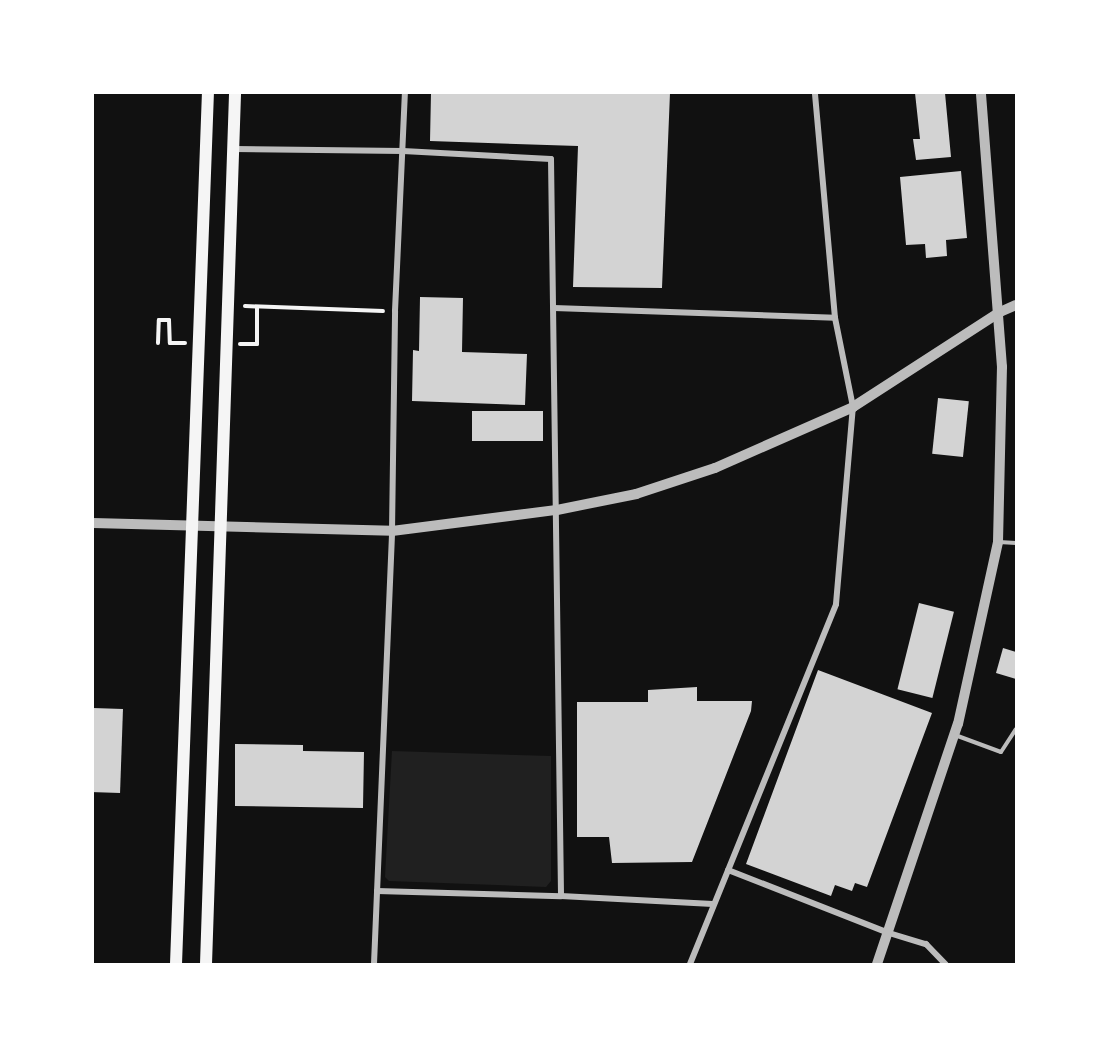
<!DOCTYPE html>
<style>
body{margin:0}
#map{position:relative;width:1109px;height:1057px;overflow:hidden;background:#111;font-family:"Source Sans 3",sans-serif}
div>[style]{position:absolute}
.green>*{inset:0;background:#202020}
.building>*{inset:0;background:#d3d3d3;transform-origin:0 0}
.path>*{height:4px;margin:-2px;padding:0 2px;transform-origin:2px;border-radius:2px;background:#f5f5f5}
.service>*{height:4px;margin:-2px;padding:0 2px;transform-origin:2px;border-radius:2px;background:#bcbcbc}
.minor>*{height:6px;margin:-3px;padding:0 3px;transform-origin:3px;border-radius:3px;background:#bcbcbc}
.tertiary>*{height:10px;margin:-5px;padding:0 5px;transform-origin:5px;border-radius:5px;background:#bcbcbc}
.primary>*{height:12px;margin:-6px;padding:0 6px;transform-origin:6px;border-radius:6px;background:#f5f5f5}
span{translate:-50% -50%;white-space:nowrap;text-align:center;line-height:1.15;-webkit-text-stroke:4.5px #fff;paint-order:stroke}
.frame{position:absolute;inset:0;border:94px solid #fff;pointer-events:none}
</style>
<div id="map">
<div class="green">
<div style="clip-path:polygon(392px 751px,551px 756px,551px 881px,546px 887px,389px 881px,385px 877px)"></div>
</div>
<div class="building">
<div style="clip-path:polygon(431px 93px,670px 93px,662px 288px,573px 287px,578px 146px,430px 141px)"></div>
<div style="clip-path:polygon(915px 93px,945px 93px,951px 157px,916px 160px,913px 139px,920px 139px)"></div>
<div style="clip-path:polygon(961px 171px,967px 238px,946px 240px,947px 256px,926px 258px,925px 244px,906px 245px,900px 177px)"></div>
<div style="clip-path:polygon(420px 297px,463px 298px,462px 352px,527px 354px,525px 405px,412px 401px,413px 350px,419px 351px)"></div>
<div style="left:938px;top:398px;width:31px;height:56px;rotate:6deg"></div>
<div style="left:472px;top:411px;width:71px;height:30px"></div>
<div style="left:919px;top:603px;width:36px;height:89px;rotate:14deg"></div>
<div style="clip-path:polygon(1003px 648px,1016px 652px,1016px 679px,996px 673px)"></div>
<div style="clip-path:polygon(818px 670px,932px 713px,867px 887px,855px 883px,852px 891px,835px 885px,831px 896px,746px 864px)"></div>
<div style="clip-path:polygon(697px 687px,697px 701px,752px 701px,751px 711px,692px 862px,612px 863px,609px 837px,577px 837px,577px 702px,648px 702px,648px 690px)"></div>
<div style="left:93px;top:708px;width:30px;height:84px;rotate:2deg"></div>
<div style="clip-path:polygon(235px 744px,303px 745px,303px 751px,364px 752px,363px 808px,235px 806px)"></div>
</div>
<div class="path">
<div style="left:245px;top:306px;width:138px;rotate:2.1deg"></div>
<div style="left:158px;top:343px;width:23px;rotate:-88deg"></div>
<div style="left:159px;top:320px;width:10px"></div>
<div style="left:169px;top:320px;width:23px;rotate:88deg"></div>
<div style="left:170px;top:343px;width:15px"></div>
<div style="left:240px;top:344px;width:17px"></div>
<div style="left:257px;top:344px;width:37px;rotate:-90deg"></div>
</div>
<div class="service">
<div style="left:999px;top:542px;width:17px;rotate:3deg"></div>
<div style="left:955px;top:735px;width:49px;rotate:20.3deg"></div>
<div style="left:1001px;top:752px;width:27px;rotate:-57deg"></div>
</div>
<div class="minor">
<div style="left:234px;top:149px;width:169px;rotate:0.7deg"></div>
<div style="left:403px;top:151px;width:148px;rotate:3.1deg"></div>
<div style="left:551px;top:159px;width:737px;rotate:89.22deg"></div>
<div style="left:554px;top:308px;width:281px;rotate:2deg"></div>
<div style="left:728px;top:870px;width:173px;rotate:21.4deg"></div>
<div style="left:889px;top:933px;width:39px;rotate:17deg"></div>
<div style="left:926px;top:944px;width:28px;rotate:46deg"></div>
<div style="left:377px;top:891px;width:184px;rotate:1.6deg"></div>
<div style="left:561px;top:896px;width:152px;rotate:3deg"></div>
<div style="left:374px;top:964px;width:433px;rotate:-87.6deg"></div>
<div style="left:392px;top:531px;width:220px;rotate:-89.2deg"></div>
<div style="left:395px;top:311px;width:218px;rotate:-87.4deg"></div>
<div style="left:690px;top:964px;width:388px;rotate:-67.9deg"></div>
<div style="left:836px;top:604px;width:198px;rotate:-85.1deg"></div>
<div style="left:853px;top:407px;width:91px;rotate:-101.4deg"></div>
<div style="left:835px;top:318px;width:226px;rotate:-95.1deg"></div>
</div>
<div class="tertiary">
<div style="left:93px;top:523px;width:299px;rotate:1.5deg"></div>
<div style="left:392px;top:531px;width:166px;rotate:-7.3deg"></div>
<div style="left:557px;top:510px;width:81px;rotate:-11.4deg"></div>
<div style="left:636px;top:494px;width:83px;rotate:-18.2deg"></div>
<div style="left:715px;top:468px;width:151px;rotate:-23.8deg"></div>
<div style="left:853px;top:407px;width:175px;rotate:-32.9deg"></div>
<div style="left:1000px;top:312px;width:17px;rotate:-24deg"></div>
<div style="left:877px;top:964px;width:253px;rotate:-71.4deg"></div>
<div style="left:958px;top:724px;width:186px;rotate:-77.6deg"></div>
<div style="left:998px;top:542px;width:175px;rotate:-88.7deg"></div>
<div style="left:1002px;top:367px;width:275px;rotate:-94.4deg"></div>
</div>
<div class="primary">
<div style="left:176px;top:964px;width:872px;rotate:-87.9deg"></div>
<div style="left:206px;top:964px;width:871px;rotate:-88.09deg"></div>
</div>
<div class="frame"></div>
</div>
